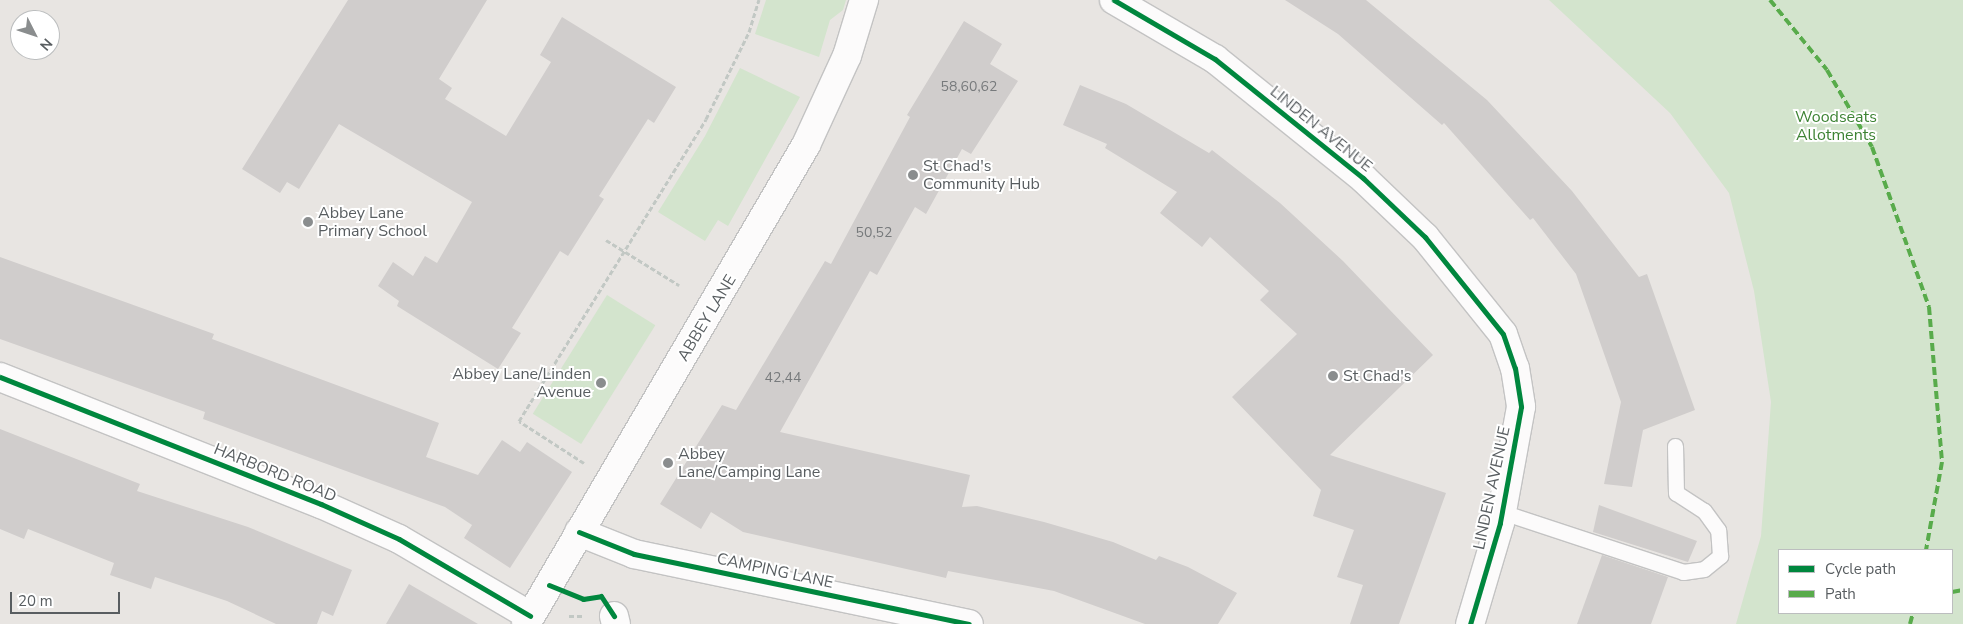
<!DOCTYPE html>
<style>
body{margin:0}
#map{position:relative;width:1963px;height:624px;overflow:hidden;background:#e8e5e2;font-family:"Nunito Sans",sans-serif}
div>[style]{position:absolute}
.green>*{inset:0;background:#d3e4cd;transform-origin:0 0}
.building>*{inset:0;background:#d0cdcc}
.path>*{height:3px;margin-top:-1.5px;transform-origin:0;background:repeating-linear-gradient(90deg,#c2c8c4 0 5px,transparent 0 7.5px)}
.roads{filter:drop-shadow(1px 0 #c3c3c3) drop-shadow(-1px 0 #c3c3c3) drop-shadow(0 1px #c3c3c3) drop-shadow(0 -1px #c3c3c3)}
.service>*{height:15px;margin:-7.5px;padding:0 7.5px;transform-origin:7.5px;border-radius:7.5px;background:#fcfbfb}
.minor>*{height:28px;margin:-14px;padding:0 14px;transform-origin:14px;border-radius:14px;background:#fcfbfb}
.secondary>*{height:28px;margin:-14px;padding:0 14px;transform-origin:14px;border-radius:14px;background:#fcfbfb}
.quiet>*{height:4px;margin-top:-2px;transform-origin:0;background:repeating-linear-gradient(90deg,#58ab4b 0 8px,transparent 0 12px)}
.cycleway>*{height:5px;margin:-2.5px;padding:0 2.5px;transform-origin:2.5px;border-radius:2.5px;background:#00873e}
.dots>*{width:14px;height:14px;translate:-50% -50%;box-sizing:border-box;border:2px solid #fff;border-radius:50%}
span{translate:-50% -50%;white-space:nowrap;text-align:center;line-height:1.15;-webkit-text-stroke:4px #fff;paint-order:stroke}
.number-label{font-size:14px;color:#777a7c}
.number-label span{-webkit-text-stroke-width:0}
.park-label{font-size:16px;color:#3d8334}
.street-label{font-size:16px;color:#585d60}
.poi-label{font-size:16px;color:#585d60}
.left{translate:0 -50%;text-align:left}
.right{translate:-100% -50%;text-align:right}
.legend{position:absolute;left:1778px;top:549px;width:175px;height:65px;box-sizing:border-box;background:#fff;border:1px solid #bcbebf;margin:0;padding:6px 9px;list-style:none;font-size:15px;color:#585d60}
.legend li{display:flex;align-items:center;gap:10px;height:25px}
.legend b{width:25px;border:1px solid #bcbebf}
.north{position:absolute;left:10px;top:10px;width:50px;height:50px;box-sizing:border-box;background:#fff;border:1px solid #bcbebf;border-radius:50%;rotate:131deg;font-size:14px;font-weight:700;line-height:20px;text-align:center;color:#585d60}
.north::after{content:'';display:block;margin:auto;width:18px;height:22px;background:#8a8d8e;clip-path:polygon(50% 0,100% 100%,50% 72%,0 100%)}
.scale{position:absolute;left:10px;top:592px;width:110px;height:22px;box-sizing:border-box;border:2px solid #585d60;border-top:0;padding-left:6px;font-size:15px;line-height:18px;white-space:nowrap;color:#585d60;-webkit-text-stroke:4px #fff;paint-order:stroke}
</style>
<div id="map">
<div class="green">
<div style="clip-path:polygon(766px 0,846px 0,843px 10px,830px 20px,819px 57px,755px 34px)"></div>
<div style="clip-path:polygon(evenodd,1549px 0,1963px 0,1963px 624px,1736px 624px,1761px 536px,1771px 402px,1754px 291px,1729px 193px,1670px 113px,1549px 0,1952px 550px,1952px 613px,1779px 613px,1779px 550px,1952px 550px)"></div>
<div style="clip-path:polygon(740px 68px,800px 97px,728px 226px,718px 220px,705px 241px,658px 212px,705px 136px)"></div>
<div style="left:607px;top:295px;width:57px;height:140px;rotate:32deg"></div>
</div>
<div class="building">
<div style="clip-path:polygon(348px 0,487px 0,439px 79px,452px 88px,445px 99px,506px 136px,551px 62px,540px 55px,562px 17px,676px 87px,654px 123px,648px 119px,599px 196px,604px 199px,568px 256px,560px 251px,512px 328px,521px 333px,498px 369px,397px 306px,399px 301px,378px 286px,393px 262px,413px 276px,425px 256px,437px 263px,472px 202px,339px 124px,299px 189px,287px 182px,280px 193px,242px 169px)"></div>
<div style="clip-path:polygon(1285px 0,1366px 0,1487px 100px,1572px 191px,1639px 277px,1647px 274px,1695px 410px,1643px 430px,1632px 487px,1604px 484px,1621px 402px,1576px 274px,1533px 218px,1530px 220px,1444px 123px,1442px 125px,1338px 34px)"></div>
<div style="clip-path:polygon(964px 21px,1002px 44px,990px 64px,1018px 81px,971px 154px,962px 149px,926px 214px,915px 207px,877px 275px,870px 271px,780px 432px,970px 475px,962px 507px,977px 506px,1044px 522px,1113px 542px,1156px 560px,1159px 556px,1188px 567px,1237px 593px,1218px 624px,1145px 624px,1054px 591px,948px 571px,946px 578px,743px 532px,711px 512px,701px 529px,660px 504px,722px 405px,736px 410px,825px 261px,831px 264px,910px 117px,907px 115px)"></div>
<div style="clip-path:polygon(1080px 85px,1126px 104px,1209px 153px,1212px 150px,1280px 203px,1343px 261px,1433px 355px,1330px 455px,1446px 493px,1399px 624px,1350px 624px,1363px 585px,1337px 577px,1354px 530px,1313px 516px,1321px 490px,1232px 397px,1297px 334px,1260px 300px,1269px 291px,1210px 237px,1202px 247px,1160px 213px,1177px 192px,1105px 148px,1107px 144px,1063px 125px)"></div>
<div style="clip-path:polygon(0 257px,214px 334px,212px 339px,439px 423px,426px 457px,478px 475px,502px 440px,520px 452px,527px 442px,572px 472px,510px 568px,464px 538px,472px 525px,445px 507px,203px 419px,205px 412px,0 339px)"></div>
<div style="clip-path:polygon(0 429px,140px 484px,137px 491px,248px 527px,352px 570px,333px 616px,322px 611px,317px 624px,276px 624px,227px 601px,155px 577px,151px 589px,110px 575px,114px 563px,28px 529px,24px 539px,0 529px)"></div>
<div style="clip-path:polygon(1599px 505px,1697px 541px,1688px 562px,1593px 532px)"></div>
<div style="clip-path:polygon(1602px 555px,1668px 577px,1651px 624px,1577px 624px)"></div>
<div style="clip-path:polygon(409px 584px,478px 624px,386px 624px)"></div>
</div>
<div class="path">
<div style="left:606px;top:240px;width:86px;rotate:31.7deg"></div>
<div style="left:584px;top:463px;width:77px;rotate:-147.1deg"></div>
<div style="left:519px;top:421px;width:355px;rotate:-58.2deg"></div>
<div style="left:706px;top:119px;width:97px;rotate:-63.7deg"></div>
<div style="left:749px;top:32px;width:34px;rotate:-73deg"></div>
<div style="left:569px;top:616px;width:14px"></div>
</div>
<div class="roads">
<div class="service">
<div style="left:1502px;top:512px;width:191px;rotate:18.3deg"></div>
<div style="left:1683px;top:572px;width:21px;rotate:-8deg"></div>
<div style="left:1704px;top:569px;width:21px;rotate:-39deg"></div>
<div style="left:1720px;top:556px;width:26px;rotate:-94deg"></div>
<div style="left:1718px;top:530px;width:24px;rotate:-126deg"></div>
<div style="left:1704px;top:511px;width:33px;rotate:-147deg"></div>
<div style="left:1676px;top:493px;width:47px;rotate:-91.2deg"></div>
</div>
<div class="minor">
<div style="left:1114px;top:0;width:117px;rotate:30.3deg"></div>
<div style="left:1215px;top:59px;width:190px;rotate:38.8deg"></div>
<div style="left:1363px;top:178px;width:86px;rotate:43.6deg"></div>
<div style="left:1425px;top:237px;width:124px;rotate:51.2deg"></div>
<div style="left:1503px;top:334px;width:36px;rotate:71deg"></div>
<div style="left:1515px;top:368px;width:39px;rotate:81deg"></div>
<div style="left:1521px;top:407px;width:118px;rotate:100.3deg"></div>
<div style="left:1500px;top:523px;width:105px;rotate:106.5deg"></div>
<div style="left:0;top:377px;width:345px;rotate:21.6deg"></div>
<div style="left:321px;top:504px;width:85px;rotate:24.2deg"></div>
<div style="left:399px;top:539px;width:152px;rotate:30.4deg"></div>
<div style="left:579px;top:532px;width:59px;rotate:21.8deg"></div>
<div style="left:634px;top:554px;width:342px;rotate:11.8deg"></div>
<div style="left:614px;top:616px;width:8px;rotate:76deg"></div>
</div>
<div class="secondary">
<div style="left:526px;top:624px;width:555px;rotate:-59.69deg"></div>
<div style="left:806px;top:145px;width:98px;rotate:-65.3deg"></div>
<div style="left:847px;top:56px;width:59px;rotate:-73.1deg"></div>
</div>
</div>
<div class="quiet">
<div style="left:1770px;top:0;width:90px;rotate:50.8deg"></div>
<div style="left:1827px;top:70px;width:89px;rotate:59.7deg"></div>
<div style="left:1872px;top:147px;width:170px;rotate:70.4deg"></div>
<div style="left:1929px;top:307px;width:156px;rotate:85.2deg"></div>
<div style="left:1942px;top:462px;width:89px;rotate:100.3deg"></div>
<div style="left:1952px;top:592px;width:11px;rotate:-10deg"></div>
<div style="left:1910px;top:624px;width:11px;rotate:-75deg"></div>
</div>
<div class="cycleway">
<div style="left:1114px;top:0;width:117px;rotate:30.3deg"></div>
<div style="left:1215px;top:59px;width:190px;rotate:38.8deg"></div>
<div style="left:1363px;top:178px;width:86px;rotate:43.6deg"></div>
<div style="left:1425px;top:237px;width:124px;rotate:51.2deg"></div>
<div style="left:1503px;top:334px;width:36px;rotate:71deg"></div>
<div style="left:1515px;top:368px;width:39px;rotate:81deg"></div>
<div style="left:1521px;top:407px;width:118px;rotate:100.3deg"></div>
<div style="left:1500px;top:523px;width:105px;rotate:106.5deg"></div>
<div style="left:0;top:377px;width:345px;rotate:21.6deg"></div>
<div style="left:321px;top:504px;width:85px;rotate:24.2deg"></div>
<div style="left:399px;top:539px;width:152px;rotate:30.4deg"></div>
<div style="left:579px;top:532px;width:59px;rotate:21.8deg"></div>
<div style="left:634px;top:554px;width:342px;rotate:11.8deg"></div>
<div style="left:549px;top:585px;width:37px;rotate:22deg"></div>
<div style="left:583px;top:599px;width:18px;rotate:-9deg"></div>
<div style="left:601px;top:596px;width:24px;rotate:57deg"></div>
</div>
<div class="dots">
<div style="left:913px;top:175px;background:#8a8d8e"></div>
<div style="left:308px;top:222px;background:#8a8d8e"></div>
<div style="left:1333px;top:376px;background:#8a8d8e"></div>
<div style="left:601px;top:383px;background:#8a8d8e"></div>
<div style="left:668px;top:463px;background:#8a8d8e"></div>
</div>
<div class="number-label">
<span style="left:969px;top:87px">58,60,62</span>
<span style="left:874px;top:233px">50,52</span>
<span style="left:783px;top:378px">42,44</span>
</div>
<div class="park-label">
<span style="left:1836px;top:126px">Woodseats<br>Allotments</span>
</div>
<div class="street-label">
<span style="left:1321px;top:129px;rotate:39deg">LINDEN AVENUE</span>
<span style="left:707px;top:318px;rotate:-59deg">ABBEY LANE</span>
<span style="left:275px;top:473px;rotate:22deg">HARBORD ROAD</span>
<span style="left:1492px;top:488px;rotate:-78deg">LINDEN AVENUE</span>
<span style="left:775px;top:571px;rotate:12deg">CAMPING LANE</span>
</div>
<div class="poi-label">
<span class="left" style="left:923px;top:175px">St Chad's<br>Community Hub</span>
<span class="left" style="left:318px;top:222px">Abbey Lane<br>Primary School</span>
<span class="right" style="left:591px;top:383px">Abbey Lane/Linden<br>Avenue</span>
<span class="left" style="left:1343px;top:376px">St Chad's</span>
<span class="left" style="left:678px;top:463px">Abbey<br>Lane/Camping Lane</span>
</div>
<ul class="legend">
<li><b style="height:6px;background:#00873e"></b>Cycle path</li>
<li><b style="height:6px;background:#58ab4b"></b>Path</li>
</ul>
<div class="north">N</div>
<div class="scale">20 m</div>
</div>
